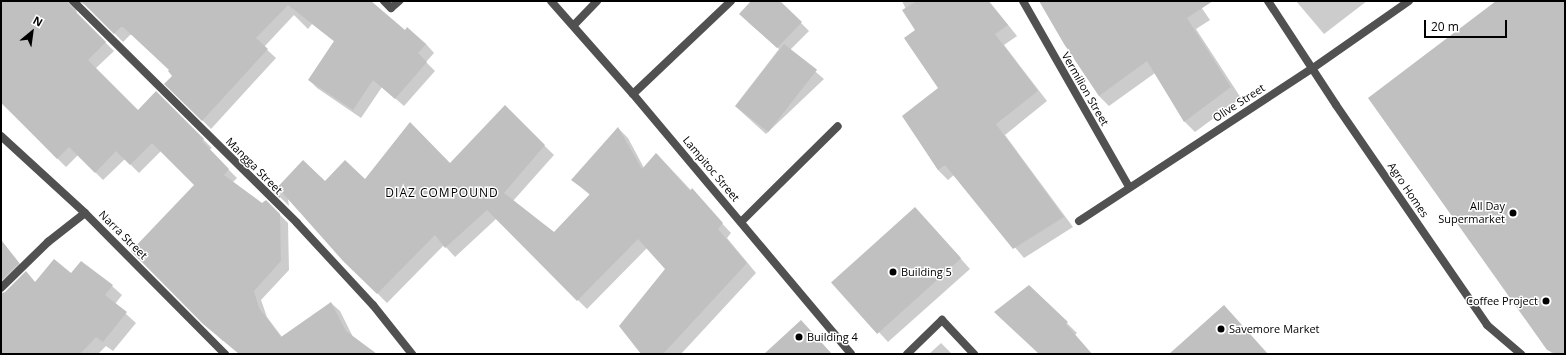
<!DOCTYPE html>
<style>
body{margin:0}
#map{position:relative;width:1566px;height:355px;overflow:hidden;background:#fff;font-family:"Open Sans",sans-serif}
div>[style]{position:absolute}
.shadow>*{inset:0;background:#0003}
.building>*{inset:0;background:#c0c0c0;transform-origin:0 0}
.minor>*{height:8px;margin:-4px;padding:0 4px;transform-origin:4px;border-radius:4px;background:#515151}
.dots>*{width:11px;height:11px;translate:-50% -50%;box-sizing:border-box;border:2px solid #fff;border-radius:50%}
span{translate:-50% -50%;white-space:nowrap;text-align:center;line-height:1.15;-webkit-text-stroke:3px #fff;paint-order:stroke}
.street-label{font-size:11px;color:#000}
.poi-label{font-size:11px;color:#000}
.right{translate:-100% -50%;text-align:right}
.left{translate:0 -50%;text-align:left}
.neighbourhood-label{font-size:12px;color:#000;letter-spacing:1px}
.frame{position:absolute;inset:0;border:2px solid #000;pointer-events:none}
.north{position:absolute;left:12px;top:12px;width:40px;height:40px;-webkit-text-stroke:3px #fff;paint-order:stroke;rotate:29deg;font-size:11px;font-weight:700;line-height:16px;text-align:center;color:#000}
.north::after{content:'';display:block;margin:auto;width:14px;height:18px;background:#000;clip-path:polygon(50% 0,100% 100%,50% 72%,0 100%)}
.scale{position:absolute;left:1424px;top:20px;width:83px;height:18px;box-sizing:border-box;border:2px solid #000;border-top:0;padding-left:5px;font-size:12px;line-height:14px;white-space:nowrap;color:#000;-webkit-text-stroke:3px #fff;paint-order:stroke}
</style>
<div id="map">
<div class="shadow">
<div style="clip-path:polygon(1px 1px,368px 1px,405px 31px,426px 44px,434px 53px,426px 62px,435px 71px,404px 106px,382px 87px,361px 118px,317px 88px,309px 80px,335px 42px,312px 24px,308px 29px,294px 15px,264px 47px,276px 58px,211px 129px,166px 84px,174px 76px,170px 70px,133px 35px,130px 35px,123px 42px,86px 5px,81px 3px,76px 8px,77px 14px,114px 51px,95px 69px,138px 111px,156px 93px,212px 148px,209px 150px,237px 178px,232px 183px,262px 205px,266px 201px,288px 223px,289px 270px,261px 300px,267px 317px,282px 337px,331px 303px,340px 311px,353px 337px,370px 354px,245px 354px,236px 329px,223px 341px,132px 251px,195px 185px,161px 151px,139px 173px,125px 159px,103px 180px,78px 155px,66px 167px,1px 103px)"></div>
<div style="clip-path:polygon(753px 1px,779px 1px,809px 31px,790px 50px,824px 79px,766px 134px,735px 106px,779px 49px,748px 22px)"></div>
<div style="clip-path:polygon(902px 1px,989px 1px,1017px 36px,1004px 45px,1047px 101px,1005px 135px,1073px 227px,1024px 258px,954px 175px,948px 180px,938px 170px,903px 116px,939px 88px,916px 30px)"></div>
<div style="clip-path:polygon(1040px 1px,1197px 1px,1210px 20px,1196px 29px,1241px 98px,1195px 132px,1185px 122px,1155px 73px,1109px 106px,1099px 96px,1064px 43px)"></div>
<div style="clip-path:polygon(1296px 1px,1367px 1px,1324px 34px)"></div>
<div style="clip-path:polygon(1498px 1px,1565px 1px,1565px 354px,1553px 354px,1547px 349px)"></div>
<div style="clip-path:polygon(505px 107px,554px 155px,513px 201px,555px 233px,590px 195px,573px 180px,619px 129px,628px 138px,644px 168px,657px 154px,731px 233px,727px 238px,756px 273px,681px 354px,642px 354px,666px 269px,647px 248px,587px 309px,496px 219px,455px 257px,444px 245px,387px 303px,344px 260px,288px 199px,289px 206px,275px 192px,303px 161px,326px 182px,366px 180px,450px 165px)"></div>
<div style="clip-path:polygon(925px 219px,970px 269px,888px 342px,833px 282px)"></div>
<div style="clip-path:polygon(1px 240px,21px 265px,1px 282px)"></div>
<div style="clip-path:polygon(26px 273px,36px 283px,72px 274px,112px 286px,122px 295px,115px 304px,136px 323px,113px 351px,106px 346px,98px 354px,1px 354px,1px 299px)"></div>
<div style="clip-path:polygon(1029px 286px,1077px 333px,1075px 335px,1092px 354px,1040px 354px)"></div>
<div style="clip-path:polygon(941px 343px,952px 354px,929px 354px)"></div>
</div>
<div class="building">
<div style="clip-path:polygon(1px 1px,68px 1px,69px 5px,106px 42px,88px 60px,138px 110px,156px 91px,204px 139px,202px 141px,229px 169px,224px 175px,262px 203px,266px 200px,280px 214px,281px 261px,254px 291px,259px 308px,281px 337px,331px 302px,346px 331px,377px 354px,239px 354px,203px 324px,131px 251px,194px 185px,152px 143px,130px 165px,116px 151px,95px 173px,69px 147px,57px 159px,1px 102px)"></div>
<div style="clip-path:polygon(81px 1px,371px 1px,405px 30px,407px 27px,426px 44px,418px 53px,427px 62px,395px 99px,373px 80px,353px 110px,308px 80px,334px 41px,288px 5px,256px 38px,268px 49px,202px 121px,164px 84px,172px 76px,168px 71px,169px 70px,123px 27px,121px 27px,114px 34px)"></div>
<div style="clip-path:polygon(751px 1px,780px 1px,802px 22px,777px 48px,739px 14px)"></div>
<div style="clip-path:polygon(917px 1px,988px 1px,1008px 25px,995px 34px,1038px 91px,996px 124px,1064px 217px,1013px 249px,945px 165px,938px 170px,902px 116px,938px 88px,904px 38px,915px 30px,902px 10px)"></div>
<div style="clip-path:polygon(1039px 1px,1213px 1px,1187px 18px,1231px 87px,1184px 122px,1147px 61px,1099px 96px,1064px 44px)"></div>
<div style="clip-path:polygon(1496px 1px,1565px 1px,1565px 354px,1558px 354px,1547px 350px,1368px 98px)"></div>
<div style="left:784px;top:44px;width:42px;height:79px;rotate:38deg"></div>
<div style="clip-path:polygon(505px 105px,545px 145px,504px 193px,554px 232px,590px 194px,571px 180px,618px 127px,642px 169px,656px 153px,690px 191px,692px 188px,723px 223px,718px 229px,747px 263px,663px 354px,641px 354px,619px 326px,665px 269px,638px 239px,577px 301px,487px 210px,445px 248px,435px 235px,377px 294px,343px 261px,280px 190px,280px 198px,273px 192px,303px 160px,325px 181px,345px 160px,365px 179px,410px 122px,450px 163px)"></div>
<div style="left:915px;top:207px;width:69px;height:113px;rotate:48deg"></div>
<div style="clip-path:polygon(1px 240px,19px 263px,1px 280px)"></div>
<div style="clip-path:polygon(54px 259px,71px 273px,81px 261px,113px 285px,105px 295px,127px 312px,103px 342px,96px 337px,80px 354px,1px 354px,1px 293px,5px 292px,26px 271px,35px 282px)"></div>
<div style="clip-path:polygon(1029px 285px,1068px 322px,1066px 324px,1092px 354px,1039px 354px,994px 312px)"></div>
<div style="clip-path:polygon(1224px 305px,1268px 354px,1169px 354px)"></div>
<div style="clip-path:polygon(801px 320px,832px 354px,764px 354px)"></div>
</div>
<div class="minor">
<div style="left:73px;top:1px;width:315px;rotate:44.7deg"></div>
<div style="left:297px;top:223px;width:112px;rotate:47.2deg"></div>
<div style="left:373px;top:305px;width:63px;rotate:51.5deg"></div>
<div style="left:384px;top:1px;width:10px;rotate:45deg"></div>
<div style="left:391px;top:8px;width:11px;rotate:-41deg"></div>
<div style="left:551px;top:1px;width:124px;rotate:48.6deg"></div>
<div style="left:633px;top:94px;width:339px;rotate:50deg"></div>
<div style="left:1023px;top:1px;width:214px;rotate:60.3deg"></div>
<div style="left:1268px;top:1px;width:124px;rotate:56.8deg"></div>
<div style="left:1336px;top:105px;width:267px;rotate:55.5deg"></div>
<div style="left:1487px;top:325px;width:45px;rotate:40.5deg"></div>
<div style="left:574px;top:25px;width:33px;rotate:-46deg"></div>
<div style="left:633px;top:94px;width:135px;rotate:-43.5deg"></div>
<div style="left:1px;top:136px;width:114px;rotate:42.5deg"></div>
<div style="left:85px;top:213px;width:199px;rotate:45.2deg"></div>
<div style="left:1079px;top:221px;width:280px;rotate:-33.2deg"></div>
<div style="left:1313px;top:68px;width:117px;rotate:-34.9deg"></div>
<div style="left:741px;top:222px;width:136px;rotate:-44.7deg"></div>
<div style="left:1px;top:288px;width:66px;rotate:-44.4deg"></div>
<div style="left:48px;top:242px;width:47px;rotate:-38.1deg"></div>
<div style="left:907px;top:354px;width:49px;rotate:-44.2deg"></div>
<div style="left:942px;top:320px;width:47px;rotate:46.7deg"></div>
</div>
<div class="dots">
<div style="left:1513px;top:213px;background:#000"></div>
<div style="left:893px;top:272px;background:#000"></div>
<div style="left:1546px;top:301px;background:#000"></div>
<div style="left:1221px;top:329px;background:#000"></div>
<div style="left:799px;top:337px;background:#000"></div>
</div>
<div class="street-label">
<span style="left:1085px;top:89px;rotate:60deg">Vermilion Street</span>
<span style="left:1239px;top:103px;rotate:-33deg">Olive Street</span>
<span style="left:254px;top:166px;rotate:45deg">Mangga Street</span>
<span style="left:711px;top:169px;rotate:50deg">Lampitoc Street</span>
<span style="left:1408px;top:190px;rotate:56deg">Agro Homes</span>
<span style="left:123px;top:235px;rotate:45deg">Narra Street</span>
</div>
<div class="poi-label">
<span class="right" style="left:1505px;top:213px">All Day<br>Supermarket</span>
<span class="left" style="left:901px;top:272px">Building 5</span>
<span class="right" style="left:1538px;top:301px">Coffee Project</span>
<span class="left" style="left:1229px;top:329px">Savemore Market</span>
<span class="left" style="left:807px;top:337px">Building 4</span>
</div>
<div class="neighbourhood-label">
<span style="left:442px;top:193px">DIAZ COMPOUND</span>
</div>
<div class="frame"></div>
<div class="north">N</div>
<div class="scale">20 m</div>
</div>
